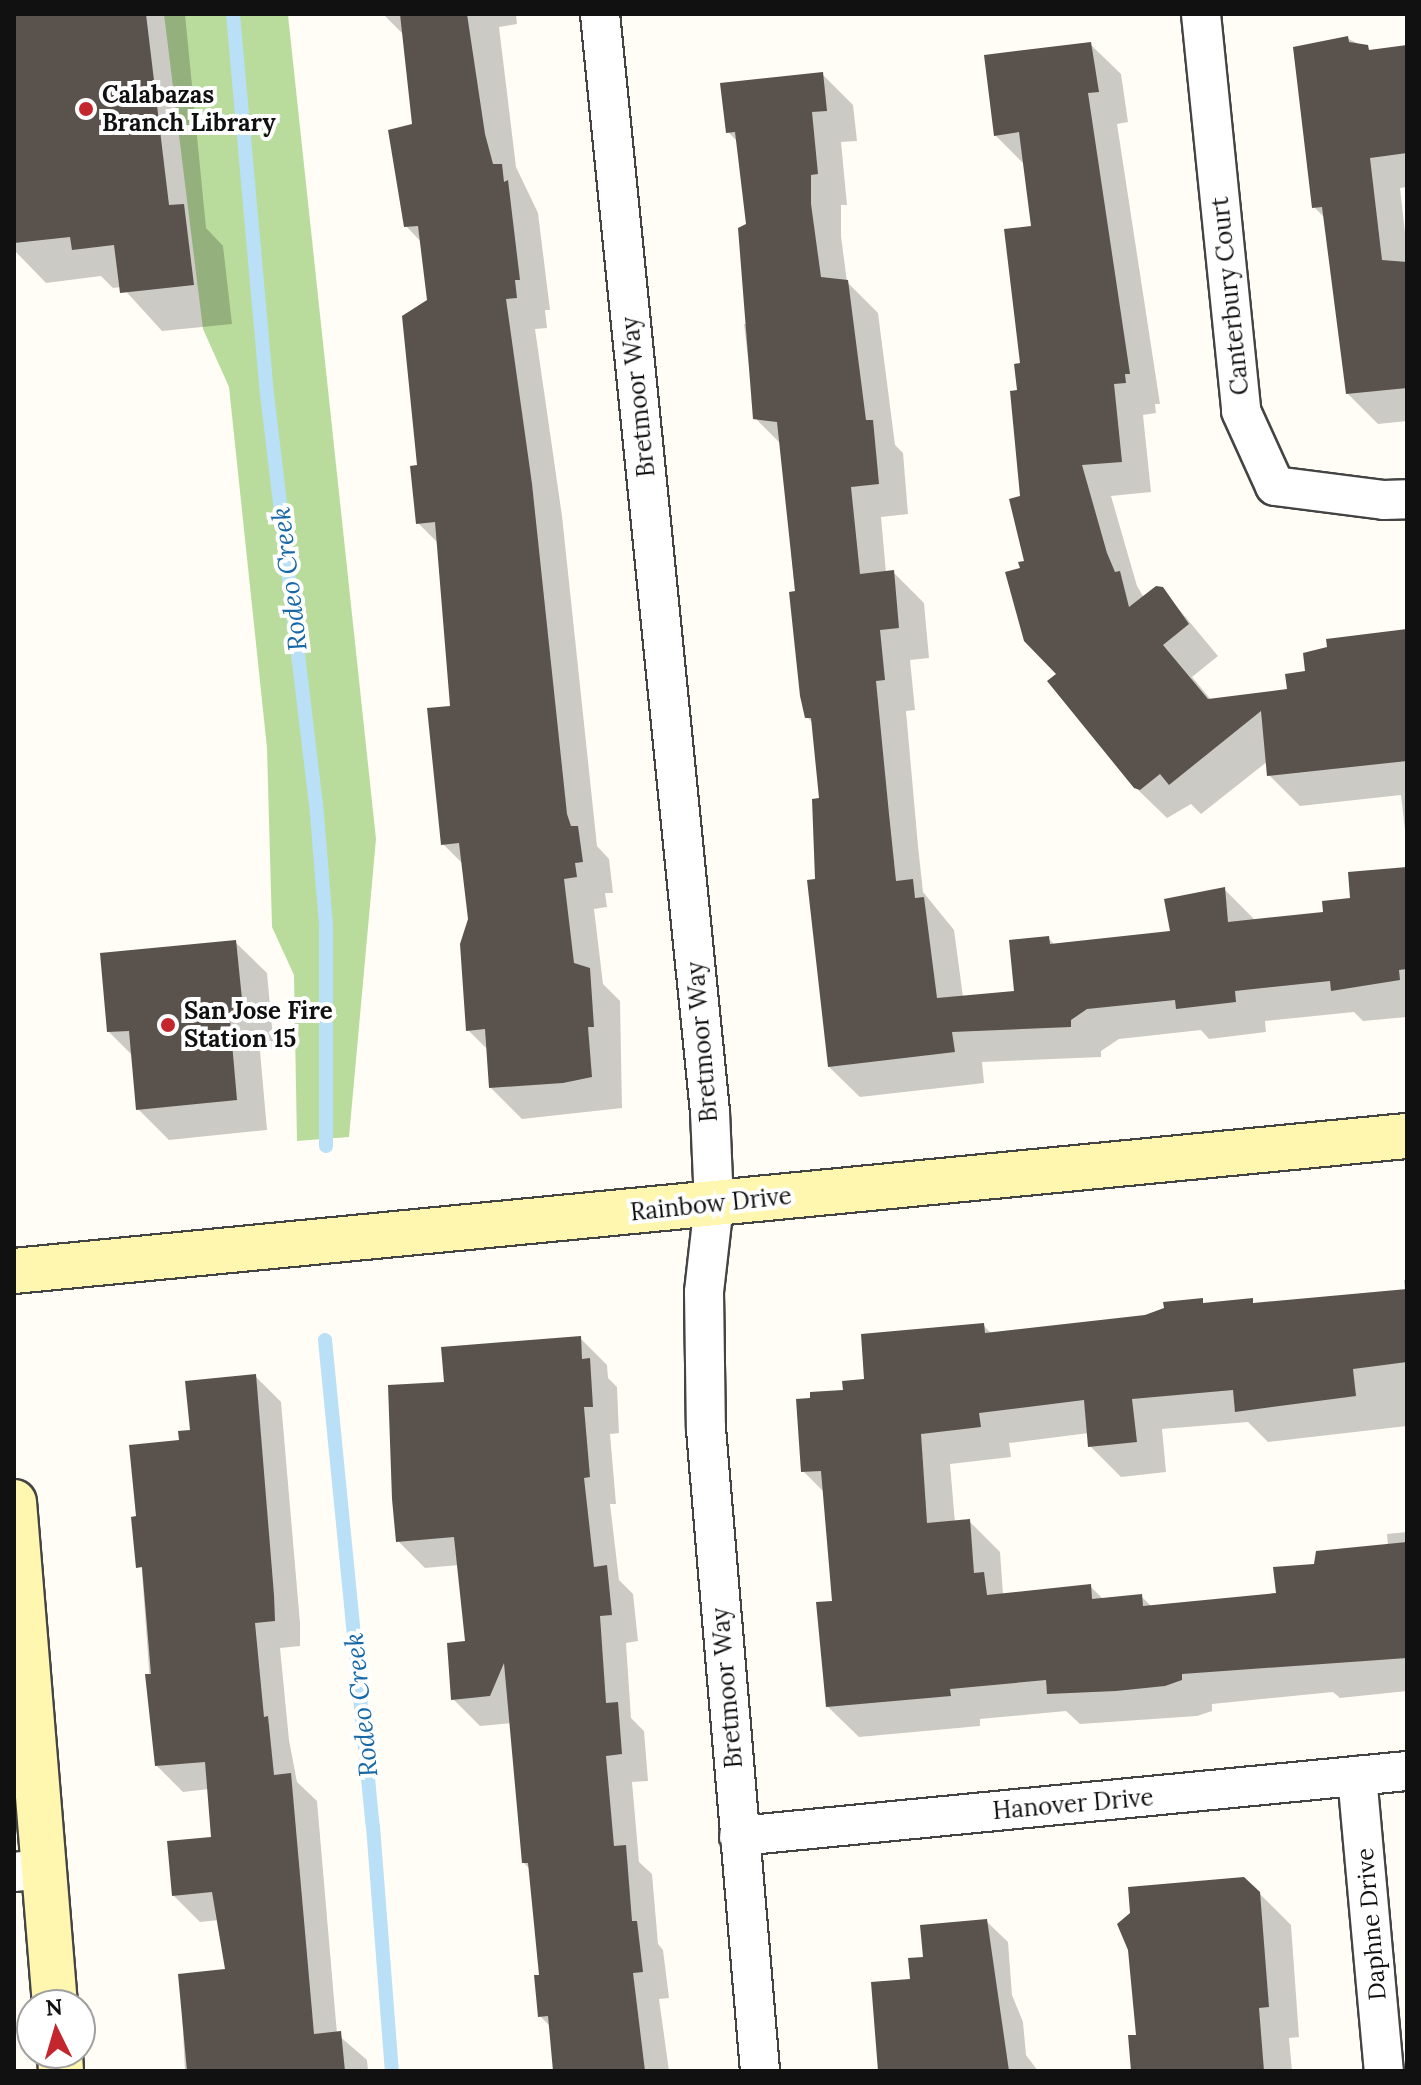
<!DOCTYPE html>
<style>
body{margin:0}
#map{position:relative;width:1421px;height:2085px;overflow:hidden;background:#fffdf5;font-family:Lora,serif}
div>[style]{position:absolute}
.forest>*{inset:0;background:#b9dc9c}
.shadow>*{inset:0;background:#0003}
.stream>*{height:14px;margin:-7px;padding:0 7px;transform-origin:7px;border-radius:7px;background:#b9e0f7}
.building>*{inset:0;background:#5a524d}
.roads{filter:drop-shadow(2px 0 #444) drop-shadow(-2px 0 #444) drop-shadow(0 2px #444) drop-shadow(0 -2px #444)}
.street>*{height:38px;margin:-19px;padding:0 19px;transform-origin:19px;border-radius:19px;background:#fff}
.secondary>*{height:44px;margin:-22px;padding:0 22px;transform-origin:22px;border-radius:22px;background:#fff6b0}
.dots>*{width:22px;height:22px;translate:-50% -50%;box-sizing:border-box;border:4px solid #fff;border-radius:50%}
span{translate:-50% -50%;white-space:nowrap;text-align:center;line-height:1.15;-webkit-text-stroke:8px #fff;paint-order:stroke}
.poi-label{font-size:24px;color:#111;font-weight:700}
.left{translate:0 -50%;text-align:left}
.street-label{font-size:24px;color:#111}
.water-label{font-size:26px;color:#1768a6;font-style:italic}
.frame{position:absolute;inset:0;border:16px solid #111;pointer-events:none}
.north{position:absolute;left:16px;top:1989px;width:80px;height:80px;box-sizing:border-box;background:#fff;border:2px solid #a0a0a0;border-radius:50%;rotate:355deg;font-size:22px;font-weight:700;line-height:32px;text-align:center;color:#111}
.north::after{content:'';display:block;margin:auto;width:28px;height:36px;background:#c4262e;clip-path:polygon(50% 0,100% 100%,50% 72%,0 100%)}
</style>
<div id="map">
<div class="forest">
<div style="clip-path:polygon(164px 14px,288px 15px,376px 839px,349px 1137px,297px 1141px,294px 975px,272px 927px,267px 748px,229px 387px,203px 329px)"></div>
</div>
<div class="shadow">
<div style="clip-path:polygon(14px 14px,185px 14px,206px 228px,223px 246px,232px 324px,162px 331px,122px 287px,113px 288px,101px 276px,46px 283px,14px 250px)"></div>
<div style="clip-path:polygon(383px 14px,516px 14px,517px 24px,499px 27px,516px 167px,538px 213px,550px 310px,545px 310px,547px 328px,535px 329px,562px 516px,597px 846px,609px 859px,613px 893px,605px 893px,607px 907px,594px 909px,603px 984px,620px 1001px,622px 1108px,522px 1119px,491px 1088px,489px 1051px,468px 1030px,470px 920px,464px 865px,443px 844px,452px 708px,439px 544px,418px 523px,429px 301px,422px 243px,406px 226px,414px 126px,404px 35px)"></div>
<div style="clip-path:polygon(1347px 38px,1372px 51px,1407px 48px,1407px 187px,1400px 188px,1407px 250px,1407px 421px,1378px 424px,1347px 393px,1325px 218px,1314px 207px)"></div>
<div style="clip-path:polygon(1090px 44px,1121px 74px,1128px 122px,1117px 124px,1160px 404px,1155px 404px,1156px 413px,1143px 415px,1151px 492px,1111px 496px,1137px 586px,1144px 598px,1162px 589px,1218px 656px,1192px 677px,1212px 701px,1289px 691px,1308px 673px,1407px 629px,1407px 848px,1401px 795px,1300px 806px,1269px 775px,1268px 761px,1201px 814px,1191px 804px,1167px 818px,1135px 787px,1059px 674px,1023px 570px,1027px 562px,1019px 392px,1034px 228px,1026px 166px,995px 135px)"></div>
<div style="clip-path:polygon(822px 74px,853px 105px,857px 141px,841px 142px,847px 205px,841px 205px,841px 236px,847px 282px,878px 313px,895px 445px,903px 453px,908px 514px,881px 517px,886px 573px,893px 572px,924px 603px,929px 658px,910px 660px,915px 710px,906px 711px,918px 846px,923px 892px,954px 930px,963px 997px,1016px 993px,1048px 938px,1055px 945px,1173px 932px,1224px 889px,1255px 920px,1326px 914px,1407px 869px,1407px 1017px,1363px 1021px,1354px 1012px,1265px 1021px,1266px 1032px,1209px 1039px,1201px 1030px,1119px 1039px,1101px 1051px,1101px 1057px,982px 1062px,984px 1083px,860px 1097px,829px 1067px,817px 881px,821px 800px,814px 724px,807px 717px,781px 444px,755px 418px,744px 324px,749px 324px,749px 224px,738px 142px,728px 132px)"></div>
<div style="clip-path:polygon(236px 943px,267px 973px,274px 1049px,260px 1051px,267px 1130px,169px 1140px,138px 1109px,133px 1056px,109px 1032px)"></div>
<div style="clip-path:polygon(1404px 1280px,1407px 1280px,1407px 1426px,1268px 1442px,1248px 1422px,1162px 1429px,1166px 1472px,1121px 1477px,1090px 1446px,1089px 1433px,1009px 1443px,1011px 1457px,950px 1464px,955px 1523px,969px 1521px,1000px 1552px,1003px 1594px,1090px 1586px,1104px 1600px,1141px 1596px,1152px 1607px,1278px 1595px,1316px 1565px,1388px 1546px,1387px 1534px,1407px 1532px,1407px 1691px,1340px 1698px,1333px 1692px,1212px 1704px,1212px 1711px,1197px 1716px,1080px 1724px,1066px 1711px,980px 1719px,980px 1726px,859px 1737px,828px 1707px,834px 1603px,825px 1493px,803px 1471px,845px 1392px,983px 1325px,993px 1335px,1301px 1303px,1405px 1292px)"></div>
<div style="clip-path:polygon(580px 1338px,607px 1365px,608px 1378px,617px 1387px,619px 1433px,610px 1434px,616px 1504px,610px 1504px,619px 1580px,633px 1594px,638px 1641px,626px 1643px,631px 1718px,644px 1731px,648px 1781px,632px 1782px,639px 1862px,652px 1874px,658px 1944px,663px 1950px,669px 1998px,659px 1999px,669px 2071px,555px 2071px,551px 2027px,540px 2016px,542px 1977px,530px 1869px,524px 1863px,512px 1723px,480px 1726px,453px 1699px,467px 1643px,459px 1565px,425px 1568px,398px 1541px,446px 1384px)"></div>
<div style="clip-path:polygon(255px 1376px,281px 1402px,300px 1623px,300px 1646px,280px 1648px,289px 1740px,297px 1782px,317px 1801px,337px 2034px,367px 2060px,368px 2071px,185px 2071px,180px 1975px,227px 1971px,219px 1920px,200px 1922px,174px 1896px,214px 1838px,209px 1789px,183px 1792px,156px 1765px,138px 1518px,181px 1441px)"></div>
<div style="clip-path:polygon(1259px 1893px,1291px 1925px,1299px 2037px,1289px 2038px,1292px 2071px,1133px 2071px,1138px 2037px)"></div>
<div style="clip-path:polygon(986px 1921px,1008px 1942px,1012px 1995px,1023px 2022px,1026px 2055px,1038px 2071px,881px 2071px,912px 1980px,925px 1959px)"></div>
</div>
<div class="stream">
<div style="left:233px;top:14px;width:382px;rotate:84.9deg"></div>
<div style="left:267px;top:394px;width:412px;rotate:83.2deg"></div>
<div style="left:316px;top:803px;width:121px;rotate:85.3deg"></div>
<div style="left:326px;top:924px;width:222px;rotate:90deg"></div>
<div style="left:325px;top:1340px;width:488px;rotate:84.4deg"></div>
<div style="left:373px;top:1826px;width:246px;rotate:85.6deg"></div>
</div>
<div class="building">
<div style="clip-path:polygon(14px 14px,146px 14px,169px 205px,184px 204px,194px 285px,120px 293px,114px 245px,72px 250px,70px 237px,14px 243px)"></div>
<div style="clip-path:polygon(400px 14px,467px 14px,485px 134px,493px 164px,502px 164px,504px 182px,508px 180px,520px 280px,515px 280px,517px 298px,506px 299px,532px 484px,567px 814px,571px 826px,578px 826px,583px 862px,575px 863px,577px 877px,564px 879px,574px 963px,590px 968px,594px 1027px,588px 1027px,592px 1077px,563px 1083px,489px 1088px,485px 1029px,466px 1031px,460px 944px,468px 919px,459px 843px,441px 845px,427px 708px,450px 706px,435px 522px,416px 524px,410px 466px,417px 465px,402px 316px,427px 300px,418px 226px,404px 227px,388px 130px,412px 124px)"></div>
<div style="clip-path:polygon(1348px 36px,1349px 42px,1368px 45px,1369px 50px,1407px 45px,1407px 153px,1370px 158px,1382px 260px,1407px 262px,1407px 388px,1346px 394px,1322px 207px,1312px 208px,1293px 47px)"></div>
<div style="clip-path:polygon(1091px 42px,1099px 92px,1088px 93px,1130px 374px,1125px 374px,1126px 383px,1114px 384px,1122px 462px,1082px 465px,1107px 553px,1115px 572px,1120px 571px,1129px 607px,1156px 586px,1163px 587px,1189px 624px,1163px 645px,1208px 699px,1287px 689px,1285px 674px,1305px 671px,1303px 653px,1327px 647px,1326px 639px,1407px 629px,1407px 761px,1267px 776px,1261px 711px,1169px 785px,1160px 774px,1140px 790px,1134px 788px,1047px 681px,1056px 674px,1024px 641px,1005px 572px,1020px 568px,1018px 562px,1024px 561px,1009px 499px,1020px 496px,1010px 391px,1017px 390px,1014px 364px,1020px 363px,1004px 229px,1031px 226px,1019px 132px,994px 136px,984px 55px)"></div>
<div style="clip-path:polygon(823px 72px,827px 111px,812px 112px,818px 174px,811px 175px,811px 204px,821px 277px,848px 280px,866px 420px,873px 420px,879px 484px,851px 487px,860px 574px,894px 570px,899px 628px,880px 630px,885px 680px,876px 681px,889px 814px,896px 881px,913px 879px,915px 898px,924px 897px,937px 998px,1014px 991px,1009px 940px,1049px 936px,1050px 944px,1170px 931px,1164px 899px,1225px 887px,1228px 922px,1323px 912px,1322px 901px,1350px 898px,1348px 872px,1407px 867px,1407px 969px,1399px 970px,1400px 980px,1331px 991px,1330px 981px,1235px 991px,1236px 1002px,1176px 1009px,1175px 1000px,1087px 1009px,1071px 1020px,1071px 1027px,952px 1032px,955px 1052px,828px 1067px,807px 880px,815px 879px,812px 799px,819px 798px,811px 718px,805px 718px,800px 696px,789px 592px,795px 591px,777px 422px,753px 419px,738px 228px,746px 224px,735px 132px,726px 133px,720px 83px)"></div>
<div style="clip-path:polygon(236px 940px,244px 1019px,230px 1020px,237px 1100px,136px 1110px,129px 1031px,107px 1032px,100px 953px)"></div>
<div style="clip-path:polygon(1407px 1289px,1407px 1362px,1353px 1369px,1356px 1396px,1235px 1412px,1233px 1390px,1132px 1399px,1137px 1442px,1088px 1447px,1084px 1400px,979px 1413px,981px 1427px,921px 1434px,927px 1523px,970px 1519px,974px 1573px,984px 1572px,987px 1595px,1091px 1584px,1092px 1599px,1142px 1594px,1143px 1606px,1276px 1593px,1273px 1567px,1314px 1564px,1316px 1551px,1407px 1542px,1407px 1658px,1182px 1674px,1182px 1680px,1165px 1686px,1116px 1691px,1047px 1694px,1046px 1680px,950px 1689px,951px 1696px,826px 1707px,816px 1602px,832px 1601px,821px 1471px,801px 1472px,796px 1399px,810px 1398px,810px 1392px,843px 1390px,842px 1381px,864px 1379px,861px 1334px,984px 1323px,985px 1333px,1145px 1315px,1164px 1308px,1163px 1302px,1203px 1298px,1203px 1303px,1253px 1298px,1253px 1303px)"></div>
<div style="clip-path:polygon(581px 1336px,582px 1359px,590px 1358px,593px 1407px,584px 1407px,590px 1477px,584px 1478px,594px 1567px,607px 1565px,612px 1615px,600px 1616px,606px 1703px,618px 1702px,622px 1754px,606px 1756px,614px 1846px,626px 1845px,632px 1921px,637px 1921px,643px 1972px,633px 1973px,645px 2071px,553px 2071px,548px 2016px,538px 2017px,534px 1975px,539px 1975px,528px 1863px,522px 1863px,504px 1663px,490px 1696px,451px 1700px,447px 1643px,465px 1641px,454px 1537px,396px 1542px,392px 1499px,388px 1385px,444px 1382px,441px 1347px)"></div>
<div style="clip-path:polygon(256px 1374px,274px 1595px,275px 1621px,255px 1623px,264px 1717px,268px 1716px,274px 1775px,291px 1773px,314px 2034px,341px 2031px,345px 2071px,187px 2071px,178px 1974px,225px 1969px,212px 1892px,172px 1896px,167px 1841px,211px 1837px,205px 1762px,155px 1766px,145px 1674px,151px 1674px,142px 1567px,136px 1568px,131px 1517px,136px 1516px,129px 1445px,179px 1440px,178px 1431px,190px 1430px,185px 1381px)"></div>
<div style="clip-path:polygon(1244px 1877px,1260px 1892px,1269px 2007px,1259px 2008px,1264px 2071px,1131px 2071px,1128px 2035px,1136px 2035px,1128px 1950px,1117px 1924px,1130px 1913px,1128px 1887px)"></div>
<div style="clip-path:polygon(987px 1919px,1009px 2071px,878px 2071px,871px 1982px,910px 1979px,908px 1958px,923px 1957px,920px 1925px)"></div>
</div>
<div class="roads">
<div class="street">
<div style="left:600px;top:14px;width:1103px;rotate:84.28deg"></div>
<div style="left:710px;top:1112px;width:92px;rotate:87.5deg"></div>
<div style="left:714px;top:1204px;width:89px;rotate:96.5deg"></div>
<div style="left:704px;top:1292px;width:137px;rotate:89.2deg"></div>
<div style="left:706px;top:1429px;width:644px;rotate:85.19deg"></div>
<div style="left:1201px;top:14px;width:399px;rotate:84.2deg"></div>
<div style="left:1241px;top:411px;width:82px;rotate:65.6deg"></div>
<div style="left:1275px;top:486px;width:110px;rotate:7.3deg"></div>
<div style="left:1384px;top:500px;width:23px;rotate:-2deg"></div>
<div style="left:1357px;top:1776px;width:296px;rotate:84.8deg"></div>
<div style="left:739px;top:1836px;width:671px;rotate:-5.56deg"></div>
<div style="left:14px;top:1872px;width:30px;rotate:-6deg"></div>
</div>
<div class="secondary">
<div style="left:14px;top:1271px;width:1400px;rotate:-5.54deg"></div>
<div style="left:14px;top:1502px;width:505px;rotate:85.34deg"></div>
<div style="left:60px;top:2053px;width:18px;rotate:87deg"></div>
</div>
</div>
<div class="dots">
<div style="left:86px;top:109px;background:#c4262e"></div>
<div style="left:168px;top:1025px;background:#c4262e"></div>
</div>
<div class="poi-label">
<span class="left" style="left:102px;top:109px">Calabazas<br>Branch Library</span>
<span class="left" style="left:184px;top:1025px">San Jose Fire<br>Station 15</span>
</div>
<div class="street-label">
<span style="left:1230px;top:296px;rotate:-96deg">Canterbury Court</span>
<span style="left:638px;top:397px;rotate:-96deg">Bretmoor Way</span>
<span style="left:702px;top:1042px;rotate:-95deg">Bretmoor Way</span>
<span style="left:711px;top:1204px;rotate:-6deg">Rainbow Drive</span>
<span style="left:727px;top:1688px;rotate:-95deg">Bretmoor Way</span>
<span style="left:1073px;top:1804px;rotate:-5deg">Hanover Drive</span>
<span style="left:1371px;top:1924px;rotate:-95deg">Daphne Drive</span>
</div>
<div class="water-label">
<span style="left:289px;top:579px;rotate:-97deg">Rodeo Creek</span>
<span style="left:361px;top:1705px;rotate:-96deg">Rodeo Creek</span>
</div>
<div class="frame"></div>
<div class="north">N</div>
</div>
